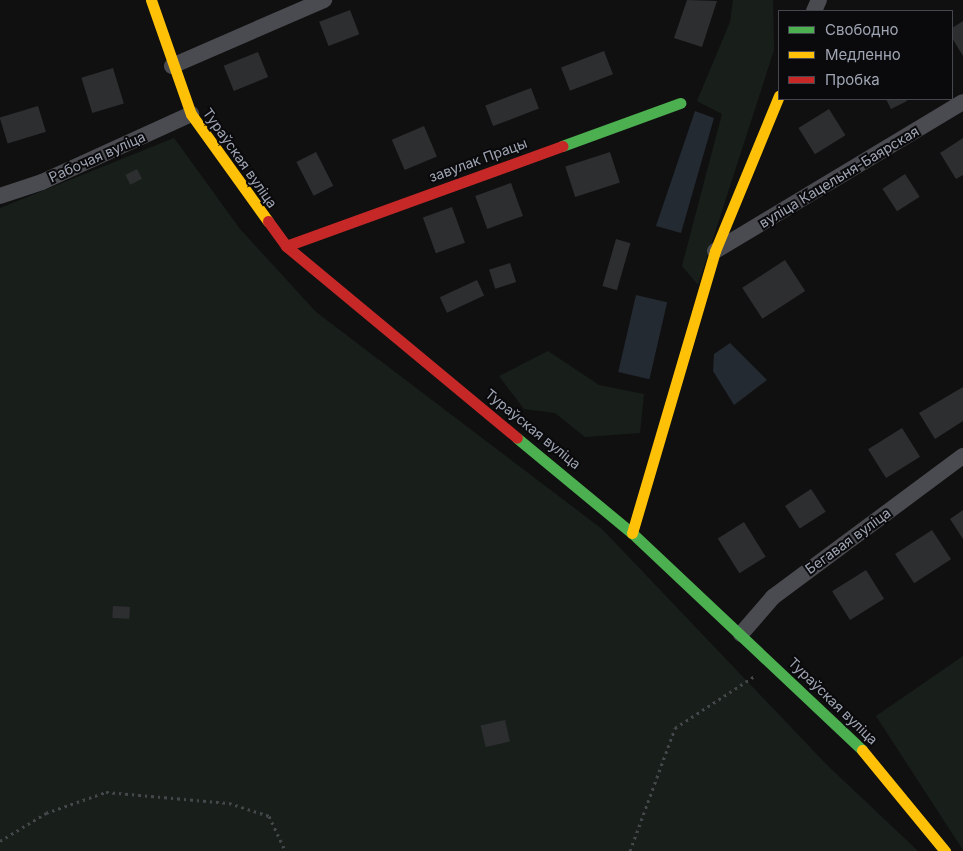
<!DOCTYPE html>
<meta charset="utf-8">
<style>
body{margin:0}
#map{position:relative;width:963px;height:851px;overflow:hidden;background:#101010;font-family:Inter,sans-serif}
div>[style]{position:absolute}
.green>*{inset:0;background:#181f1a}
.water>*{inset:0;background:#232a32;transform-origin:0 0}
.building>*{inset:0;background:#2d2e30;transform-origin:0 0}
.path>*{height:3px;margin-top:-1.5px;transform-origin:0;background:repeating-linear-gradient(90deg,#45474b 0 2.5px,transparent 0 6.5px)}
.street>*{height:16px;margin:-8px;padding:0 8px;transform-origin:8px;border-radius:8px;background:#4a4b50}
.fast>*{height:11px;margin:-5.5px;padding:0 5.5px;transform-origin:5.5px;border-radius:5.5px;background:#4caf50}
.slow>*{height:11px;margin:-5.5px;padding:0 5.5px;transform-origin:5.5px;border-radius:5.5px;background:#ffc107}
.jam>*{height:11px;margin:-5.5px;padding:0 5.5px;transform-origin:5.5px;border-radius:5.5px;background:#c62828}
span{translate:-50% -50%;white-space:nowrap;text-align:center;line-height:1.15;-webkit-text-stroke:4px #0a0a0c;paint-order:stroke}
.street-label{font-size:14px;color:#9fa5b3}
.legend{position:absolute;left:778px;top:10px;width:175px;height:90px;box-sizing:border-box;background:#0a0a0c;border:1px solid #46484f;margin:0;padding:6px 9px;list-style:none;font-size:15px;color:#9fa5b3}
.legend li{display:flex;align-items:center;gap:10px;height:25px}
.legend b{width:25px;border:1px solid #46484f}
</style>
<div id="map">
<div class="green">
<div style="clip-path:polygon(733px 0,773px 0,774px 50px,698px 285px,682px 266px,722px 114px,697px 101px,730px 22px)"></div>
<div style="clip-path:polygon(174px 138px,240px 229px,316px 312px,602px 529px,827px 765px,918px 851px,0 851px,0 208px)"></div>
<div style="clip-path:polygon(548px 351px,599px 385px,644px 394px,640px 433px,585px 437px,555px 413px,524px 409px,499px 376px)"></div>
<div style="clip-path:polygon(963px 656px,963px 850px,876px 716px)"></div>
</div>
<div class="water">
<div style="clip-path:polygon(695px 111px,714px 118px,681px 233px,656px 226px)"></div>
<div style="left:636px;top:295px;width:32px;height:79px;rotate:13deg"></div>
<div style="clip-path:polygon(730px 343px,767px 380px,734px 405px,713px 371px,714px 354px)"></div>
</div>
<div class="building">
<div style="clip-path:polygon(687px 0,717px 1px,702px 47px,674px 38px)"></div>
<div style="left:350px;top:10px;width:26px;height:33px;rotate:69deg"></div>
<div style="clip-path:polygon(963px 21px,963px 56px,952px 38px,952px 28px)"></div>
<div style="left:604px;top:51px;width:25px;height:46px;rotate:69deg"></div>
<div style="left:258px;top:52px;width:27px;height:37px;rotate:68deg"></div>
<div style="left:113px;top:68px;width:37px;height:33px;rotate:73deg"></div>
<div style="left:531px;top:88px;width:22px;height:49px;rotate:69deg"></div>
<div style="clip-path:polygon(886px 99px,906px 99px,907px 101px,891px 109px)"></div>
<div style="left:38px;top:106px;width:27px;height:40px;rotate:73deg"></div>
<div style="left:829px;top:109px;width:31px;height:36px;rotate:58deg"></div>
<div style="left:424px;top:126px;width:33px;height:35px;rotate:67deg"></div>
<div style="clip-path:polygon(963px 138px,963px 175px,956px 179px,940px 153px)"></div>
<div style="left:316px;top:152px;width:38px;height:22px;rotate:63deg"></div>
<div style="left:610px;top:152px;width:32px;height:47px;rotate:72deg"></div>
<div style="left:137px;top:169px;width:11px;height:13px;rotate:63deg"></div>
<div style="left:905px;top:174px;width:27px;height:27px;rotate:57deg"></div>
<div style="left:511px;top:183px;width:35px;height:38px;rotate:70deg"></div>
<div style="left:452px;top:207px;width:38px;height:31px;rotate:70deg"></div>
<div style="left:616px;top:239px;width:15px;height:49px;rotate:16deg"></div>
<div style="left:785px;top:260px;width:37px;height:51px;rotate:57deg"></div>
<div style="left:510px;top:263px;width:20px;height:22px;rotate:72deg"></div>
<div style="left:477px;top:280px;width:17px;height:41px;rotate:65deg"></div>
<div style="clip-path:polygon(963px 387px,963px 421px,935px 439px,919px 413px)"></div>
<div style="left:902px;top:428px;width:34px;height:40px;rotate:58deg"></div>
<div style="left:811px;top:489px;width:27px;height:31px;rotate:57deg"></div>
<div style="clip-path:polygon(963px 510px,963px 539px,950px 519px)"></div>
<div style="left:744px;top:522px;width:41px;height:31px;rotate:58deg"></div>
<div style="left:932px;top:530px;width:35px;height:44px;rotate:57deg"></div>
<div style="left:866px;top:570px;width:34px;height:40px;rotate:58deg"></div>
<div style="left:113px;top:606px;width:17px;height:12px;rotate:3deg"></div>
<div style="left:505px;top:720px;width:22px;height:25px;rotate:77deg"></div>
</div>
<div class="path">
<div style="left:0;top:841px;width:54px;rotate:-31.3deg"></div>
<div style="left:46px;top:813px;width:64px;rotate:-19.3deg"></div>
<div style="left:106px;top:792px;width:123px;rotate:5.1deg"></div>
<div style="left:229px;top:803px;width:42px;rotate:18deg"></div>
<div style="left:269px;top:816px;width:38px;rotate:65deg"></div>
<div style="left:630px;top:851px;width:131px;rotate:-69.9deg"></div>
<div style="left:675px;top:728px;width:97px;rotate:-33.2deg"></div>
</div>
<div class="street">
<div style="left:814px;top:11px;width:12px;rotate:-66deg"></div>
<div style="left:172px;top:66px;width:166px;rotate:-23.5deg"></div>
<div style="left:0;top:196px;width:44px;rotate:-18.4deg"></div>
<div style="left:42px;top:182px;width:164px;rotate:-24.5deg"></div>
<div style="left:715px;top:251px;width:289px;rotate:-31deg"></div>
<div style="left:741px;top:634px;width:49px;rotate:-49.1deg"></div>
<div style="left:773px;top:597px;width:237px;rotate:-36.6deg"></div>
</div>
<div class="fast">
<div style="left:562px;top:146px;width:126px;rotate:-20deg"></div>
<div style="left:517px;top:438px;width:149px;rotate:39.6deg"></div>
<div style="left:632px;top:533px;width:316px;rotate:43.3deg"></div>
</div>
<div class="slow">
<div style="left:151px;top:0;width:121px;rotate:70.7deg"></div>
<div style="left:191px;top:114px;width:132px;rotate:54.3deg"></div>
<div style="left:632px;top:533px;width:294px;rotate:-73.6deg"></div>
<div style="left:715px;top:251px;width:168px;rotate:-67.6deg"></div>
<div style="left:862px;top:750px;width:131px;rotate:50.6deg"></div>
</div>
<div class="jam">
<div style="left:268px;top:221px;width:31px;rotate:54deg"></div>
<div style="left:286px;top:246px;width:300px;rotate:39.7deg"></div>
<div style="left:286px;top:246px;width:294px;rotate:-19.9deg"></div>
</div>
<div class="street-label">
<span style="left:97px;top:157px;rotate:-24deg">Рабочая вуліца</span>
<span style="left:240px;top:158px;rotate:55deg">Тураўская вуліца</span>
<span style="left:478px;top:160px;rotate:-20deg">завулак Працы</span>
<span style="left:839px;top:177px;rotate:-31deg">вуліца Кацельня-Баярская</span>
<span style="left:533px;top:429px;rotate:39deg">Тураўская вуліца</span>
<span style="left:848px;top:541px;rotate:-36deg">Бегавая вуліца</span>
<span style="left:833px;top:701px;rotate:44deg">Тураўская вуліца</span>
</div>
<ul class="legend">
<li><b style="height:6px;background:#4caf50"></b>Свободно</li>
<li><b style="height:6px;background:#ffc107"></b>Медленно</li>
<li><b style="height:6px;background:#c62828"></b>Пробка</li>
</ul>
</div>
